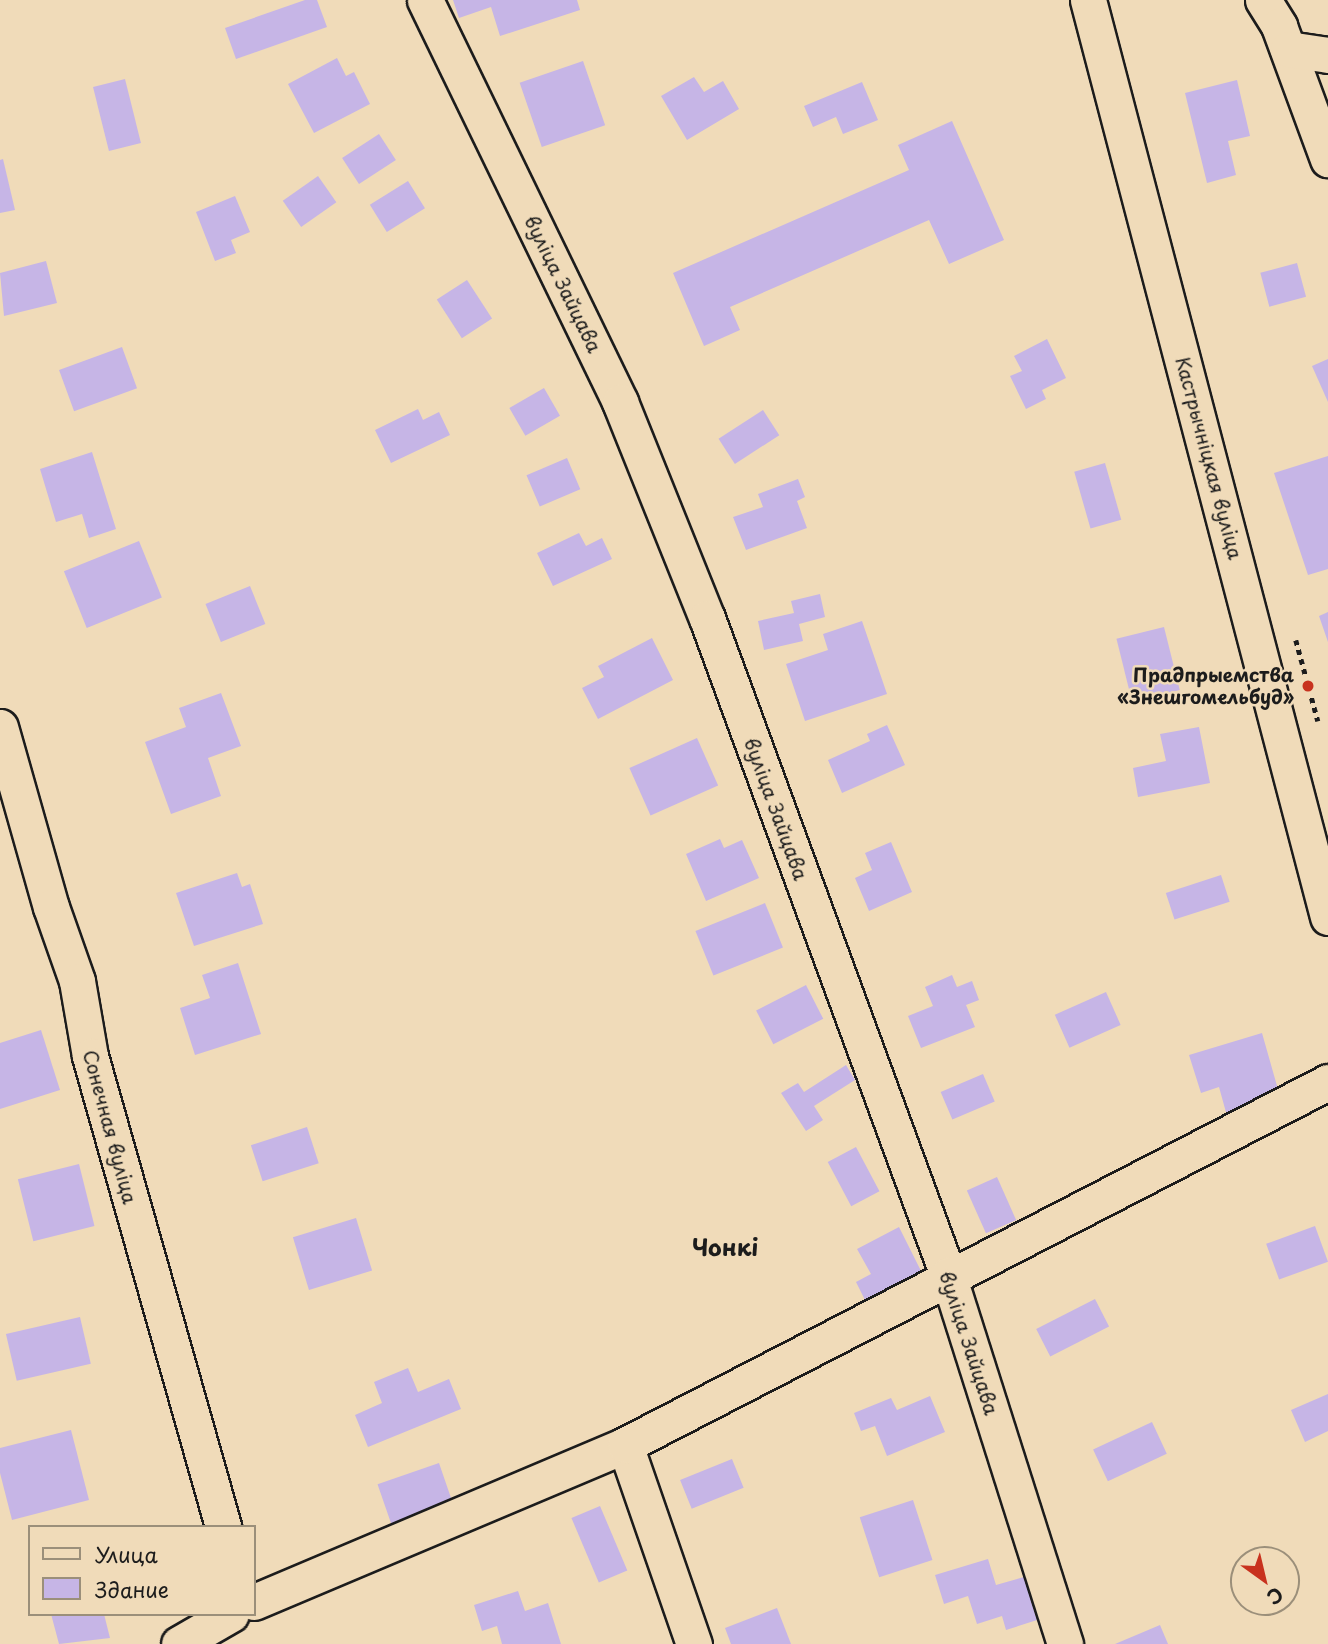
<!DOCTYPE html>
<meta charset="utf-8">
<style>
body{margin:0}
#map{position:relative;width:1328px;height:1644px;overflow:hidden;background:#f0dbb9;font-family:"Playpen Sans",sans-serif}
div>[style]{position:absolute}
.building>*{inset:0;background:#c6b5e6;transform-origin:0 0}
.path>*{height:4.5px;margin-top:-2.25px;transform-origin:0;background:repeating-linear-gradient(90deg,#1c1c1c 0 5px,transparent 0 10px)}
.roads{filter:drop-shadow(2px 0 #1c1c1c) drop-shadow(-2px 0 #1c1c1c) drop-shadow(0 2px #1c1c1c) drop-shadow(0 -2px #1c1c1c)}
.minor>*{height:35px;margin:-17.5px;padding:0 17.5px;transform-origin:17.5px;border-radius:17.5px;background:#f0dbb9}
.dots>*{width:19px;height:19px;translate:-50% -50%;box-sizing:border-box;border:4px solid #f0dbb9;border-radius:50%}
span{translate:-50% -50%;white-space:nowrap;text-align:center;line-height:1.15;-webkit-text-stroke:5px #f0dbb9;paint-order:stroke}
.street-label{font-size:19px;color:#1c1c1c}
.poi-label{font-size:19px;color:#1c1c1c;font-weight:700}
.right{translate:-100% -50%;text-align:right}
.quarter-label{font-size:23px;color:#1c1c1c;font-weight:700}
.legend{position:absolute;left:28px;top:1525px;width:228px;height:91px;box-sizing:border-box;background:#f0dbb9;border:2px solid #9b8f7a;margin:0;padding:9px 12px;list-style:none;font-size:21px;color:#1c1c1c}
.legend li{display:flex;align-items:center;gap:14px;height:35px}
.legend b{width:35px;border:2px solid #9b8f7a}
.north{position:absolute;left:1230px;top:1546px;width:70px;height:70px;box-sizing:border-box;background:#f0dbb9;border:2px solid #9b8f7a;border-radius:50%;rotate:146deg;font-size:19px;font-weight:700;line-height:28px;text-align:center;color:#1c1c1c}
.north::after{content:'';display:block;margin:auto;width:24px;height:32px;background:#c8321e;clip-path:polygon(50% 0,100% 100%,50% 72%,0 100%)}
</style>
<div id="map">
<div class="building">
<div style="clip-path:polygon(305px 0,317px 0,327px 27px,236px 59px,225px 28px)"></div>
<div style="clip-path:polygon(453px 0,577px 0,580px 10px,500px 36px,491px 7px,459px 18px)"></div>
<div style="clip-path:polygon(337px 58px,346px 76px,354px 72px,370px 104px,314px 133px,288px 84px)"></div>
<div style="left:583px;top:61px;width:68px;height:67px;rotate:71deg"></div>
<div style="clip-path:polygon(694px 77px,704px 92px,723px 81px,739px 109px,687px 140px,661px 96px)"></div>
<div style="left:125px;top:79px;width:66px;height:33px;rotate:76deg"></div>
<div style="clip-path:polygon(1237px 80px,1250px 136px,1228px 141px,1236px 175px,1207px 183px,1185px 93px)"></div>
<div style="clip-path:polygon(862px 82px,878px 120px,843px 134px,836px 117px,813px 127px,804px 106px)"></div>
<div style="clip-path:polygon(952px 121px,1004px 240px,949px 264px,929px 220px,730px 307px,740px 330px,704px 346px,673px 273px,909px 170px,898px 145px)"></div>
<div style="left:379px;top:134px;width:31px;height:44px;rotate:57deg"></div>
<div style="clip-path:polygon(3px 159px,15px 210px,0 213px,0 160px)"></div>
<div style="left:318px;top:176px;width:32px;height:43px;rotate:55deg"></div>
<div style="left:408px;top:181px;width:32px;height:45px;rotate:58deg"></div>
<div style="clip-path:polygon(235px 196px,250px 232px,231px 240px,236px 253px,215px 261px,196px 212px)"></div>
<div style="clip-path:polygon(46px 261px,57px 303px,4px 316px,0 273px)"></div>
<div style="left:1297px;top:263px;width:35px;height:38px;rotate:75deg"></div>
<div style="left:467px;top:280px;width:46px;height:36px;rotate:57deg"></div>
<div style="clip-path:polygon(1047px 339px,1066px 378px,1042px 390px,1046px 399px,1026px 409px,1010px 376px,1022px 371px,1014px 356px)"></div>
<div style="left:122px;top:347px;width:44px;height:67px;rotate:70deg"></div>
<div style="clip-path:polygon(1328px 359px,1328px 402px,1312px 366px)"></div>
<div style="left:544px;top:388px;width:32px;height:40px;rotate:60deg"></div>
<div style="clip-path:polygon(418px 409px,423px 420px,439px 412px,450px 435px,391px 463px,375px 430px)"></div>
<div style="left:763px;top:410px;width:30px;height:53px;rotate:57deg"></div>
<div style="clip-path:polygon(92px 452px,116px 529px,89px 538px,82px 514px,56px 522px,40px 469px)"></div>
<div style="clip-path:polygon(1328px 456px,1328px 569px,1308px 575px,1274px 473px)"></div>
<div style="left:567px;top:458px;width:34px;height:44px;rotate:67deg"></div>
<div style="left:1105px;top:463px;width:59px;height:32px;rotate:74deg"></div>
<div style="clip-path:polygon(798px 479px,805px 497px,797px 501px,807px 528px,746px 550px,733px 517px,763px 507px,758px 494px)"></div>
<div style="clip-path:polygon(579px 533px,586px 546px,602px 538px,612px 559px,553px 586px,537px 553px)"></div>
<div style="left:139px;top:541px;width:61px;height:81px;rotate:68deg"></div>
<div style="left:250px;top:586px;width:41px;height:48px;rotate:68deg"></div>
<div style="clip-path:polygon(820px 594px,825px 617px,799px 624px,803px 641px,764px 650px,758px 621px,794px 613px,791px 601px)"></div>
<div style="clip-path:polygon(1328px 612px,1328px 642px,1319px 616px)"></div>
<div style="clip-path:polygon(862px 621px,887px 694px,805px 721px,786px 664px,828px 650px,823px 634px)"></div>
<div style="left:1164px;top:627px;width:65px;height:49px;rotate:76deg"></div>
<div style="clip-path:polygon(652px 638px,673px 680px,598px 719px,582px 688px,604px 677px,598px 666px)"></div>
<div style="clip-path:polygon(221px 693px,241px 746px,208px 758px,221px 796px,171px 814px,145px 742px,186px 727px,179px 708px)"></div>
<div style="clip-path:polygon(887px 725px,905px 765px,842px 793px,828px 760px,870px 741px,867px 734px)"></div>
<div style="clip-path:polygon(1199px 727px,1210px 783px,1138px 797px,1133px 768px,1166px 761px,1160px 734px)"></div>
<div style="left:697px;top:738px;width:52px;height:74px;rotate:66deg"></div>
<div style="clip-path:polygon(720px 839px,724px 848px,742px 840px,759px 878px,706px 901px,686px 854px)"></div>
<div style="clip-path:polygon(891px 842px,912px 892px,869px 911px,855px 878px,872px 870px,865px 853px)"></div>
<div style="clip-path:polygon(237px 873px,242px 887px,250px 884px,263px 924px,194px 946px,176px 893px)"></div>
<div style="left:1221px;top:875px;width:28px;height:58px;rotate:72deg"></div>
<div style="left:765px;top:903px;width:48px;height:75px;rotate:68deg"></div>
<div style="clip-path:polygon(238px 963px,261px 1034px,195px 1055px,180px 1008px,210px 998px,202px 975px)"></div>
<div style="clip-path:polygon(952px 975px,957px 987px,972px 981px,979px 1000px,966px 1005px,975px 1027px,921px 1048px,908px 1016px,933px 1006px,925px 987px)"></div>
<div style="left:806px;top:985px;width:38px;height:56px;rotate:63deg"></div>
<div style="left:1106px;top:992px;width:36px;height:56px;rotate:66deg"></div>
<div style="clip-path:polygon(41px 1030px,60px 1090px,0 1109px,0 1043px)"></div>
<div style="clip-path:polygon(1262px 1033px,1281px 1100px,1227px 1116px,1219px 1087px,1201px 1093px,1189px 1055px)"></div>
<div style="clip-path:polygon(846px 1065px,855px 1080px,814px 1106px,823px 1120px,806px 1131px,781px 1093px,798px 1083px,804px 1092px)"></div>
<div style="left:983px;top:1074px;width:30px;height:46px;rotate:67deg"></div>
<div style="left:307px;top:1127px;width:38px;height:59px;rotate:72deg"></div>
<div style="left:856px;top:1147px;width:50px;height:32px;rotate:62deg"></div>
<div style="left:79px;top:1164px;width:64px;height:63px;rotate:76deg"></div>
<div style="left:997px;top:1177px;width:47px;height:33px;rotate:66deg"></div>
<div style="left:356px;top:1218px;width:55px;height:66px;rotate:73deg"></div>
<div style="left:1315px;top:1226px;width:38px;height:52px;rotate:70deg"></div>
<div style="clip-path:polygon(899px 1227px,923px 1275px,867px 1304px,856px 1282px,871px 1274px,857px 1249px)"></div>
<div style="left:1095px;top:1299px;width:31px;height:66px;rotate:63deg"></div>
<div style="left:80px;top:1317px;width:48px;height:76px;rotate:77deg"></div>
<div style="clip-path:polygon(408px 1368px,418px 1392px,449px 1379px,461px 1409px,368px 1447px,355px 1415px,382px 1403px,374px 1382px)"></div>
<div style="clip-path:polygon(1328px 1394px,1328px 1431px,1305px 1442px,1291px 1410px)"></div>
<div style="clip-path:polygon(930px 1396px,945px 1432px,887px 1456px,875px 1426px,861px 1431px,854px 1413px,891px 1398px,897px 1410px)"></div>
<div style="left:1152px;top:1422px;width:35px;height:65px;rotate:65deg"></div>
<div style="clip-path:polygon(71px 1430px,89px 1500px,12px 1520px,0 1473px,0 1448px)"></div>
<div style="left:732px;top:1459px;width:31px;height:56px;rotate:68deg"></div>
<div style="left:439px;top:1463px;width:43px;height:65px;rotate:71deg"></div>
<div style="left:913px;top:1500px;width:63px;height:56px;rotate:72deg"></div>
<div style="left:600px;top:1506px;width:70px;height:31px;rotate:67deg"></div>
<div style="clip-path:polygon(988px 1559px,996px 1585px,1024px 1577px,1037px 1620px,1006px 1630px,1002px 1616px,977px 1624px,968px 1596px,944px 1604px,935px 1575px)"></div>
<div style="clip-path:polygon(518px 1591px,525px 1611px,548px 1603px,561px 1644px,502px 1644px,497px 1626px,482px 1631px,474px 1605px)"></div>
<div style="clip-path:polygon(777px 1608px,791px 1644px,731px 1644px,725px 1628px)"></div>
<div style="clip-path:polygon(51px 1614px,104px 1614px,110px 1638px,59px 1644px)"></div>
<div style="clip-path:polygon(1160px 1625px,1168px 1644px,1115px 1644px)"></div>
</div>
<div class="path">
<div style="left:1296px;top:640px;width:84px;rotate:74.8deg"></div>
</div>
<div class="roads">
<div class="minor">
<div style="left:425px;top:0;width:447px;rotate:64.1deg"></div>
<div style="left:620px;top:402px;width:233px;rotate:68.1deg"></div>
<div style="left:707px;top:618px;width:700px;rotate:69.86deg"></div>
<div style="left:948px;top:1275px;width:387px;rotate:72.4deg"></div>
<div style="left:1088px;top:0;width:948px;rotate:75.33deg"></div>
<div style="left:1263px;top:0;width:31px;rotate:58deg"></div>
<div style="left:1279px;top:26px;width:142px;rotate:69.8deg"></div>
<div style="left:1288px;top:49px;width:40px;rotate:8.5deg"></div>
<div style="left:0;top:727px;width:187px;rotate:74.2deg"></div>
<div style="left:51px;top:907px;width:78px;rotate:70.6deg"></div>
<div style="left:77px;top:981px;width:76px;rotate:80.2deg"></div>
<div style="left:90px;top:1056px;width:489px;rotate:74.2deg"></div>
<div style="left:625px;top:1445px;width:211px;rotate:70.9deg"></div>
<div style="left:254px;top:1602px;width:403px;rotate:-22.9deg"></div>
<div style="left:625px;top:1445px;width:791px;rotate:-27.31deg"></div>
<div style="left:179px;top:1644px;width:60px;rotate:-30deg"></div>
</div>
</div>
<div class="dots">
<div style="left:1308px;top:686px;background:#c8321e"></div>
</div>
<div class="street-label">
<span style="left:563px;top:284px;rotate:64deg">вуліца Зайцава</span>
<span style="left:1209px;top:458px;rotate:75deg">Кастрычніцкая вуліца</span>
<span style="left:776px;top:809px;rotate:70deg">вуліца Зайцава</span>
<span style="left:110px;top:1127px;rotate:75deg">Сонечная вуліца</span>
<span style="left:969px;top:1343px;rotate:72deg">вуліца Зайцава</span>
</div>
<div class="poi-label">
<span class="right" style="left:1294px;top:686px">Прадпрыемства<br>«Знешгомельбуд»</span>
</div>
<div class="quarter-label">
<span style="left:725px;top:1247px">Чонкі</span>
</div>
<ul class="legend">
<li><b style="height:9px;background:#f0dbb9"></b>Улица</li>
<li><b style="height:19px;background:#c6b5e6"></b>Здание</li>
</ul>
<div class="north">С</div>
</div>
